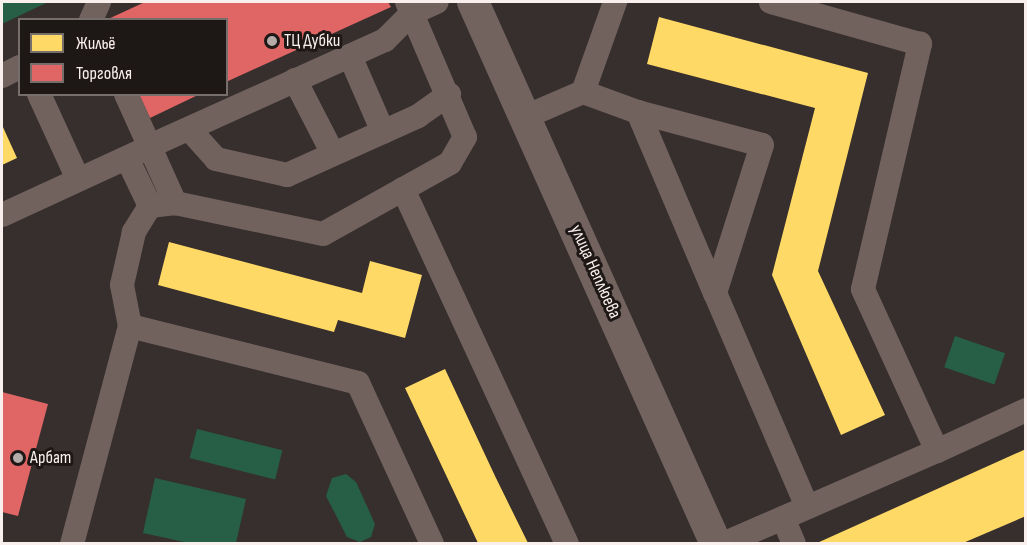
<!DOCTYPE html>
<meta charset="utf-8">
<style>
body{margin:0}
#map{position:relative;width:1027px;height:545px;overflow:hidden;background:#362f2d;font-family:"Sofia Sans Condensed",sans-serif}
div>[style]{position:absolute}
.green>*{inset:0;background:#265f45;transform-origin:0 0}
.homes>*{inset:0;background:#ffd966}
.shops>*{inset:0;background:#e06666}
.minor>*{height:24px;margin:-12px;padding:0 12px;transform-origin:12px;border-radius:12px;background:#72625d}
.major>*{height:32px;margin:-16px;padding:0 16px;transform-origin:16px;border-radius:16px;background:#72635f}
.dots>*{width:16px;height:16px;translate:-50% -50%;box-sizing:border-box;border:3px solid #1d1715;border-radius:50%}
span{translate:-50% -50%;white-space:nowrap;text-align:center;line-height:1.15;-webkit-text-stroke:6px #1d1715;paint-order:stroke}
.poi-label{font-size:18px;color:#f9f0ed}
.left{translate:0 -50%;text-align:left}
.street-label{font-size:18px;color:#f9f0ed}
.frame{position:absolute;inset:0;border:3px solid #f9f0ed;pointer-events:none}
.legend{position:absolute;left:18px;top:18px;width:210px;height:78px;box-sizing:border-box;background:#1d1715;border:2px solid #756e6b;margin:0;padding:8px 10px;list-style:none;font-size:18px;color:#f9f0ed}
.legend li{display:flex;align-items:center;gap:12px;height:30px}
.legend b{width:30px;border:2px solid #756e6b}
</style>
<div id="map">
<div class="green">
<div style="clip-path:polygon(2px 2px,45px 2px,46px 3px,2px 24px)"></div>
<div style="left:955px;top:336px;width:53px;height:33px;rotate:19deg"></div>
<div style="left:197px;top:429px;width:88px;height:30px;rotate:14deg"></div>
<div style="clip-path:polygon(346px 474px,356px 482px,375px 524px,371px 537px,360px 542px,347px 537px,326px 496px,332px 478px)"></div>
<div style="clip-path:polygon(155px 478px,246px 499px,236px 543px,189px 543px,143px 533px)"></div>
</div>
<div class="homes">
<div style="clip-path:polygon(659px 17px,868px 73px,818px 271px,885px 415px,841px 435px,772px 275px,815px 108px,647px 64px)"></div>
<div style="clip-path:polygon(2px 125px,17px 158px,2px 165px)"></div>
<div style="clip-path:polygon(169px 242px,362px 293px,370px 261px,422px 275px,405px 338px,338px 320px,334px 332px,158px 285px)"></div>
<div style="clip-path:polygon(445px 369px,495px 476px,528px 543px,478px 543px,405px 388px)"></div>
<div style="clip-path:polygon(1026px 449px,1026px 516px,963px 543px,817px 543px)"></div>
</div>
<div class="shops">
<div style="clip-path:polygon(145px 2px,388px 2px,391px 7px,226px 82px,226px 20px,106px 20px)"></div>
<div style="clip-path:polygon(139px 94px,200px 94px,150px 118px)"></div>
<div style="clip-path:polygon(2px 392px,48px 404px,18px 516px,2px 512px)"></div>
</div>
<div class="minor">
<div style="left:407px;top:2px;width:147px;rotate:66.8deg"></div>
<div style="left:465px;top:137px;width:30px;rotate:120deg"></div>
<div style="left:450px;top:163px;width:145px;rotate:150.8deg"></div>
<div style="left:323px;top:234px;width:151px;rotate:-168.2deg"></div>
<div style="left:175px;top:203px;width:25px;rotate:173deg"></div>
<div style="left:150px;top:206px;width:31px;rotate:122deg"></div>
<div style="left:134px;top:232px;width:54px;rotate:102.8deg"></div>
<div style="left:122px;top:285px;width:42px;rotate:79deg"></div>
<div style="left:130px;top:326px;width:235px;rotate:14deg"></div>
<div style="left:358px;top:383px;width:177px;rotate:65.3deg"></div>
<div style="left:91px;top:20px;width:20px;rotate:-66deg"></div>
<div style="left:350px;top:56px;width:83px;rotate:66.5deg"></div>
<div style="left:2px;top:76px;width:20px;rotate:-27deg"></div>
<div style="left:295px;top:80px;width:83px;rotate:62.8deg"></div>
<div style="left:583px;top:92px;width:96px;rotate:-70.4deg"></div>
<div style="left:39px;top:94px;width:94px;rotate:65.4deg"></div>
<div style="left:126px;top:94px;width:120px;rotate:65.8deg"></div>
<div style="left:638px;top:112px;width:197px;rotate:67deg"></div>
<div style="left:525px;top:117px;width:63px;rotate:-23.3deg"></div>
<div style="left:583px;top:92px;width:59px;rotate:20deg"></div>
<div style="left:638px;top:112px;width:128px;rotate:14.9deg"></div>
<div style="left:762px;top:145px;width:155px;rotate:107.6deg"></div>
<div style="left:715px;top:293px;width:233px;rotate:66.7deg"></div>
<div style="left:190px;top:130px;width:39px;rotate:48deg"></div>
<div style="left:216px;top:159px;width:73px;rotate:12.7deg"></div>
<div style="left:287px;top:175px;width:144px;rotate:-24.2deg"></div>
<div style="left:418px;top:116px;width:38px;rotate:-35deg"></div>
<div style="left:150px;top:146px;width:258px;rotate:-24.3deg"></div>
<div style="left:385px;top:40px;width:38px;rotate:-45deg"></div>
<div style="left:412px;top:13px;width:27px;rotate:-24deg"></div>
<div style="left:127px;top:158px;width:53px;rotate:64.4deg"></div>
<div style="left:403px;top:189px;width:391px;rotate:65.2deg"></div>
<div style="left:2px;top:215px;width:151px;rotate:-24.7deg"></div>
<div style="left:937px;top:451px;width:98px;rotate:-24.7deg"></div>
<div style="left:783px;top:518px;width:28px;rotate:67deg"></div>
<div style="left:72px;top:544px;width:226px;rotate:-75.1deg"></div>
<div style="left:723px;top:544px;width:233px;rotate:-23.5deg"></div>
<div style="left:937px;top:451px;width:178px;rotate:-114.6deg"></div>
<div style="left:863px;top:289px;width:252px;rotate:-76.9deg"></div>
<div style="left:920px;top:44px;width:155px;rotate:-164.3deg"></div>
</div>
<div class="major">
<div style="left:473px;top:2px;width:594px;rotate:65.85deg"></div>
</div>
<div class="dots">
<div style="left:272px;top:41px;background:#b5acaa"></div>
<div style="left:18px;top:458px;background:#b5acaa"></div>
</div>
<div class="poi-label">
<span class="left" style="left:284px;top:41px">ТЦ Дубки</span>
<span class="left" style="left:30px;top:458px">Арбат</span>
</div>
<div class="street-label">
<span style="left:595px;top:272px;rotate:66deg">улица Неплюева</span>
</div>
<div class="frame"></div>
<ul class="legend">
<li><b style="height:16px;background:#ffd966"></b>Жильё</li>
<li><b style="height:16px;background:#e06666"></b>Торговля</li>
</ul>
</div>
